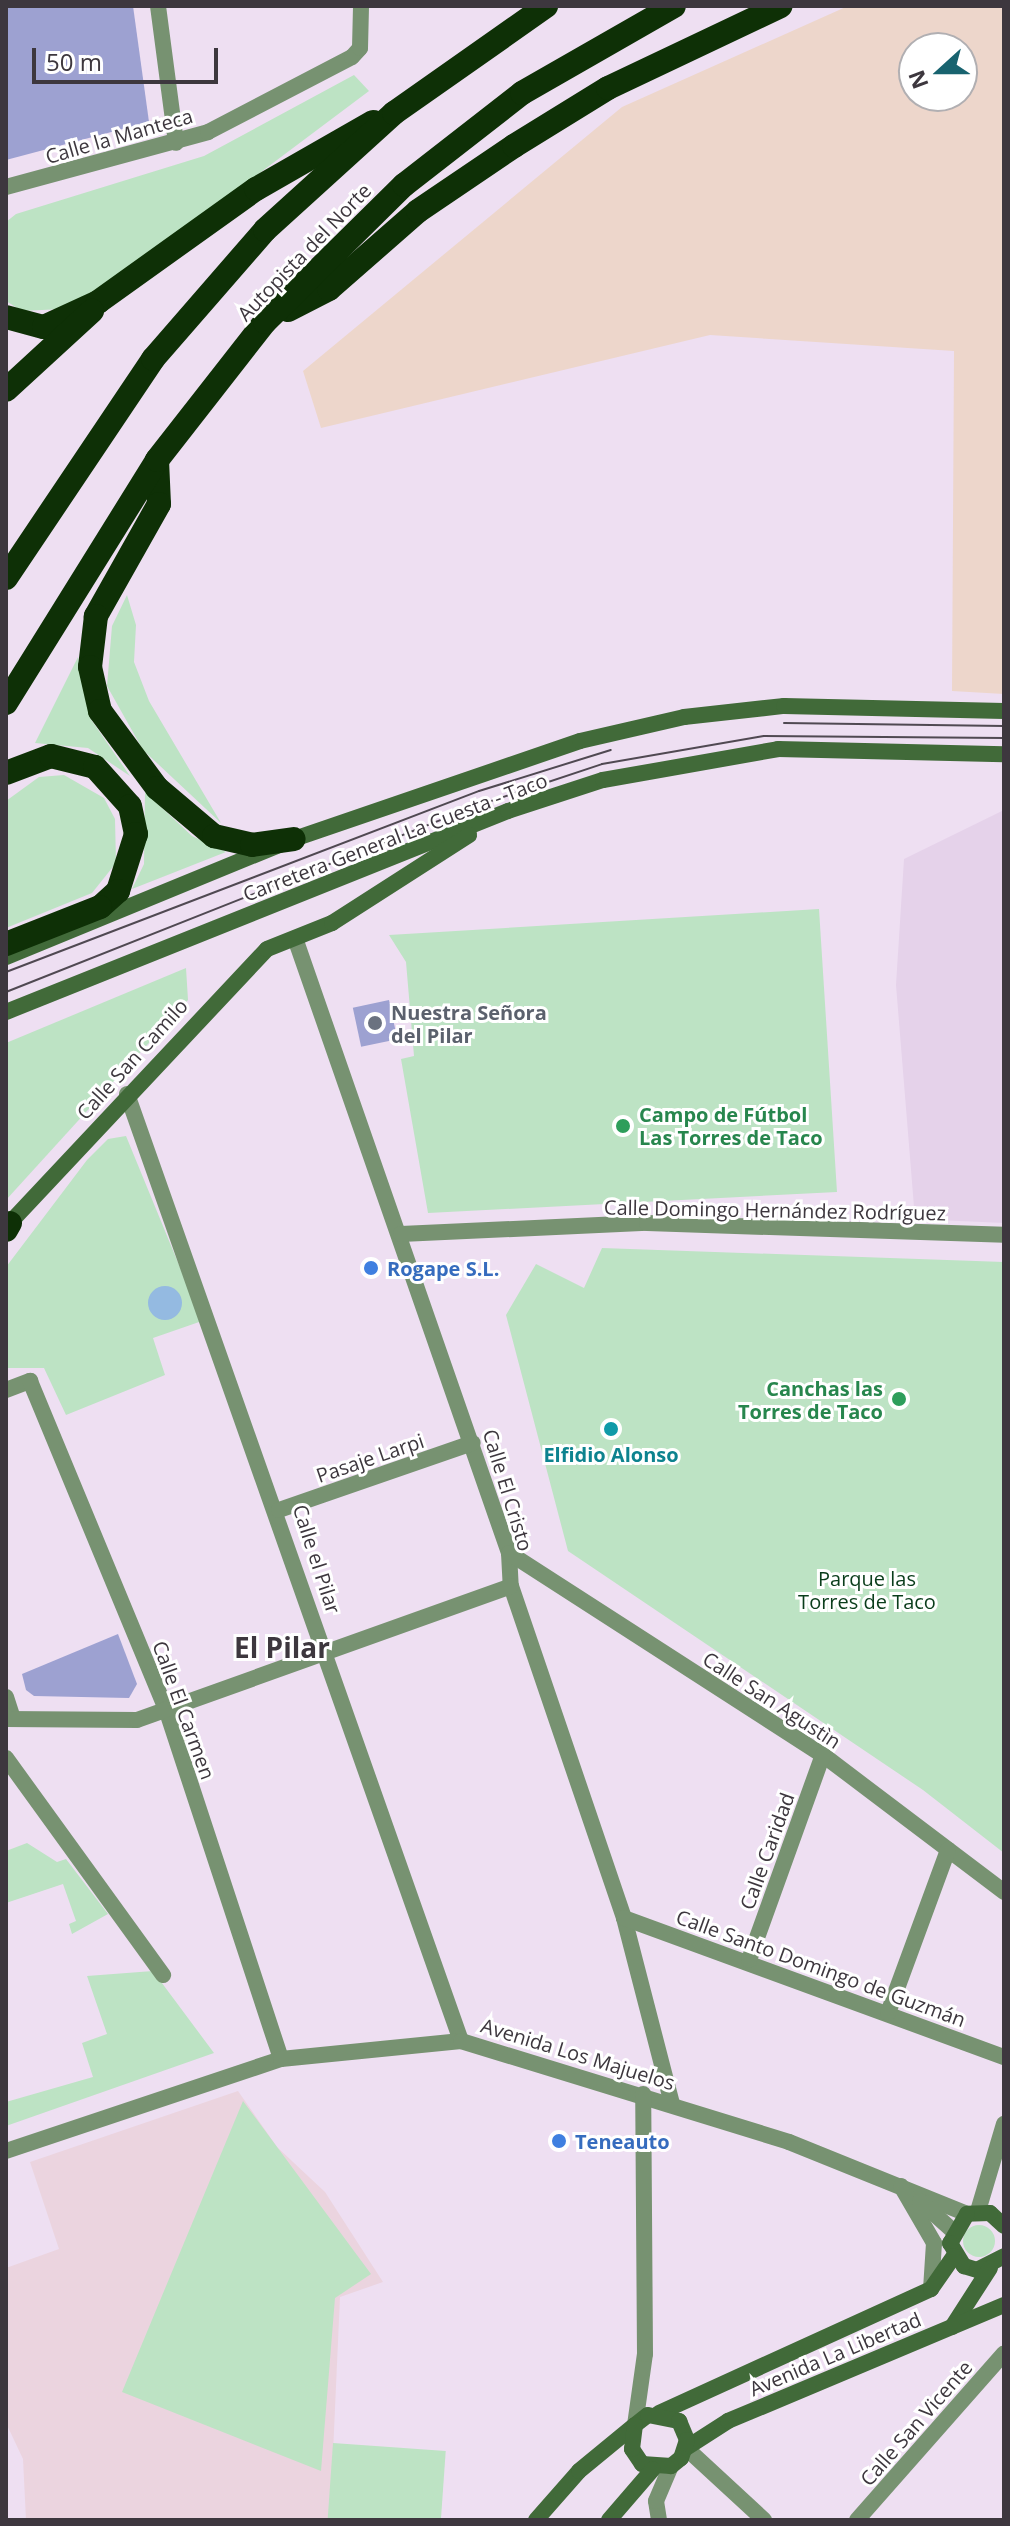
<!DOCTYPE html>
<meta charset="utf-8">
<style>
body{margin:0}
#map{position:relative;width:1010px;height:2526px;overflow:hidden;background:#eedff2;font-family:"Open Sans",sans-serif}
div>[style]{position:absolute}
.built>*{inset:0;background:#e5d2ea}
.industrial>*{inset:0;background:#edd6cb}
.education>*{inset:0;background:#ebd4df}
.green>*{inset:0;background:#bde3c4;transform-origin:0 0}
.round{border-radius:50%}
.water>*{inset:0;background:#94bae1}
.building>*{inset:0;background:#9da1d1;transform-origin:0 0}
.street>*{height:16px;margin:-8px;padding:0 8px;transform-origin:8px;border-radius:8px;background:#779271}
.secondary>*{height:16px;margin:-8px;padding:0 8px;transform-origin:8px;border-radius:8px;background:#416a39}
.highway>*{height:24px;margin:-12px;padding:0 12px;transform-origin:12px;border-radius:12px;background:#0e3006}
.tram>*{height:2px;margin:-1px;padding:0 1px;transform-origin:1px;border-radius:1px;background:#504952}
.dots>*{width:22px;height:22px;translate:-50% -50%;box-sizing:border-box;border:4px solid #fff;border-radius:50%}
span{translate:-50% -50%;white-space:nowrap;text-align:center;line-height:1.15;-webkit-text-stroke:6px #fff;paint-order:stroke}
.street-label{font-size:20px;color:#3d373e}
.worship-label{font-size:20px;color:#5b616d;font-weight:700}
.left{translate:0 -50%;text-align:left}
.leisure-label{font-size:20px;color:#27864d;font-weight:700}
.right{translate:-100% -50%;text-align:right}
.shop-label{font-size:20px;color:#366cbe;font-weight:700}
.culture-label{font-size:20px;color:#0d838f;font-weight:700}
.park-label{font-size:20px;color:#0a3d1b}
.district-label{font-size:28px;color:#3d373e;font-weight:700}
.frame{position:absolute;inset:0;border:8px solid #3d373e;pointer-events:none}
.north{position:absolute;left:898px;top:32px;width:80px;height:80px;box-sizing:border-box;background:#fff;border:2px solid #b1afb2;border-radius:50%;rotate:249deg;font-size:22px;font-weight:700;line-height:32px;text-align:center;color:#3d373e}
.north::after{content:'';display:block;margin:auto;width:28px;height:36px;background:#18636f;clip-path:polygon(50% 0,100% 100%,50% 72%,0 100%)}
.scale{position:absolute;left:32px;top:48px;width:186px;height:36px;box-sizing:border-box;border:4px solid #3d373e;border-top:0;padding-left:10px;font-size:24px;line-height:28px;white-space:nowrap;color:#3d373e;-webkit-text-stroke:6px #fff;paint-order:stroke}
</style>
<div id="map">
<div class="built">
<div style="clip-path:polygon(1004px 810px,1004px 1223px,915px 1219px,896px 985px,904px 859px)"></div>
</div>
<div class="industrial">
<div style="clip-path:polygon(evenodd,848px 6px,1004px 6px,1004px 694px,952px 691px,954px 351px,710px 335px,321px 428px,303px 371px,622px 107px,848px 6px,914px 48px,962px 48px,962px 96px,914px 96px,914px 48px)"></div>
</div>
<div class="education">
<div style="clip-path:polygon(238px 2091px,277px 2147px,325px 2192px,383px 2282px,340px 2297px,330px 2520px,26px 2520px,23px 2459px,6px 2423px,6px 2268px,59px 2249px,30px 2162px)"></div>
</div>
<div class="green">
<div style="clip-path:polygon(354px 75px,369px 91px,132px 269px,62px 309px,22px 311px,6px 301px,6px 222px,16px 214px,204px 156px)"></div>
<div style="clip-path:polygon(127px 595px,136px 625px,134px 662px,149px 701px,221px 823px,143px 750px,107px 686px,112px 626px)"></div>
<div style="clip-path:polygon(78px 657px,90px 718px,130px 776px,88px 748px,35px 743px)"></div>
<div style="clip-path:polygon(64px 775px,104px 798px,115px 819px,116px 863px,92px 893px,6px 928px,6px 801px,39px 777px)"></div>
<div style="clip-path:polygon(145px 792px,192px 836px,226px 852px,132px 889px,144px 864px)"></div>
<div style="clip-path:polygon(819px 909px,837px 1192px,428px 1213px,401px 1059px,414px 1056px,406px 962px,389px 935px)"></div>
<div style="clip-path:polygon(186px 968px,188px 1000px,6px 1200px,6px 1043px)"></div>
<div style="clip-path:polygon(126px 1136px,202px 1321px,153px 1338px,165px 1375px,66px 1415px,44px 1368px,6px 1368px,6px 1267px,87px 1160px,108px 1139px)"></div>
<div style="clip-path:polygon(602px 1248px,1004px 1262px,1004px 1853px,923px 1790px,568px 1551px,506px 1315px,536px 1264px,584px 1288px)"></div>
<div style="clip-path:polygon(27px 1843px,57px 1862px,66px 1859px,108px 1914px,72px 1934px,69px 1924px,76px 1921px,63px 1884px,6px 1903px,6px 1851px)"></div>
<div style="clip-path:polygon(153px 1971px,214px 2053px,6px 2126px,6px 2102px,93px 2077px,82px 2043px,107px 2034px,87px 1976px)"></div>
<div style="clip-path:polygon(243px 2101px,371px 2274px,335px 2298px,321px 2471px,122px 2392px)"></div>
<div class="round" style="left:963px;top:2225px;width:32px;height:32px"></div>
<div style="left:333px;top:2443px;width:113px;height:77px;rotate:4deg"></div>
</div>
<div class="water">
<div class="round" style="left:148px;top:1286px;width:34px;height:34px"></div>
</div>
<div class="building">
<div style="clip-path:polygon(6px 6px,133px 6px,149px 122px,6px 160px)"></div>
<div style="left:389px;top:1000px;width:40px;height:37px;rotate:78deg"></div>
<div style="clip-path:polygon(118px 1634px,137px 1684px,129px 1698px,34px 1696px,26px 1690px,22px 1674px)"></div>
</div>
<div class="street">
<div style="left:158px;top:6px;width:138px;rotate:82.5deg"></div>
<div style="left:6px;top:187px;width:209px;rotate:-15.2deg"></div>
<div style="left:208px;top:132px;width:162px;rotate:-27.5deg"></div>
<div style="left:352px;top:57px;width:12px;rotate:-48deg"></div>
<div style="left:360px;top:48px;width:42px;rotate:-88.6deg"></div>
<div style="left:296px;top:941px;width:648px;rotate:70.81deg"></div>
<div style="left:509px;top:1553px;width:33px;rotate:87deg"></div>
<div style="left:511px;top:1586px;width:351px;rotate:71.2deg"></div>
<div style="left:624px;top:1918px;width:191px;rotate:75.5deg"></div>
<div style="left:127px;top:1094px;width:1004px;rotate:70.57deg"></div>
<div style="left:401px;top:1234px;width:246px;rotate:-2.6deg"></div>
<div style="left:647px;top:1223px;width:357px;rotate:1.9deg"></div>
<div style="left:6px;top:1390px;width:26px;rotate:-21deg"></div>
<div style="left:30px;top:1381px;width:355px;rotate:67.5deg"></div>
<div style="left:166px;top:1709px;width:368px;rotate:71.8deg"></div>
<div style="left:279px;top:1510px;width:205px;rotate:-19.1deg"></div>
<div style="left:509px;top:1553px;width:373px;rotate:32.8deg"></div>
<div style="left:823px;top:1755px;width:227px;rotate:37.1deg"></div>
<div style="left:6px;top:1697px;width:23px;rotate:72deg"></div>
<div style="left:6px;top:1719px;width:131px;rotate:0.4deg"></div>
<div style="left:137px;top:1720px;width:397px;rotate:-19.7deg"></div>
<div style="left:6px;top:1758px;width:268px;rotate:54.1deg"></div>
<div style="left:624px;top:1918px;width:405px;rotate:20.1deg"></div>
<div style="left:749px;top:1960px;width:218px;rotate:-70.2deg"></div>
<div style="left:888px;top:2013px;width:174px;rotate:-69.8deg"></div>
<div style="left:6px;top:2151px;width:290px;rotate:-18.5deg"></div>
<div style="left:281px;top:2059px;width:181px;rotate:-5.7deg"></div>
<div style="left:461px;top:2041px;width:343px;rotate:17.1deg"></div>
<div style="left:789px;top:2142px;width:192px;rotate:22deg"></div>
<div style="left:901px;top:2186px;width:66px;rotate:59.9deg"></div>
<div style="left:934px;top:2243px;width:46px;rotate:93.7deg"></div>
<div style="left:920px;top:2201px;width:43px;rotate:42.2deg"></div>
<div style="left:978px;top:2211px;width:91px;rotate:-73.4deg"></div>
<div style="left:635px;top:2425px;width:72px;rotate:-82deg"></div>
<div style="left:645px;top:2354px;width:260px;rotate:-90.4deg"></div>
<div style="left:686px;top:2448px;width:106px;rotate:42.7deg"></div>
<div style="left:659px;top:2520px;width:19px;rotate:-99deg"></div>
<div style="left:656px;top:2501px;width:38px;rotate:-67deg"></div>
<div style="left:857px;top:2520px;width:222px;rotate:-48.6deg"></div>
</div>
<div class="secondary">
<div style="left:6px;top:957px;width:311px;rotate:-22.3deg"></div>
<div style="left:294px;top:839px;width:302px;rotate:-18.9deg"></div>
<div style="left:580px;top:741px;width:107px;rotate:-13deg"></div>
<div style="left:684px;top:717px;width:101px;rotate:-6.3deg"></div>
<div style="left:784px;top:706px;width:220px;rotate:1.3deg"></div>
<div style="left:6px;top:1012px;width:541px;rotate:-21.82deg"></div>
<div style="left:508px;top:811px;width:100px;rotate:-18.1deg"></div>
<div style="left:603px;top:780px;width:178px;rotate:-10deg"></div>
<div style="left:778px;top:749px;width:226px;rotate:1.3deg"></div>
<div style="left:6px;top:1227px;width:381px;rotate:-46.8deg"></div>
<div style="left:267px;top:949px;width:70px;rotate:-21.8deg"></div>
<div style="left:332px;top:923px;width:163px;rotate:-32.7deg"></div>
<div style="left:1004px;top:2226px;width:19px;rotate:-137deg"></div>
<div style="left:990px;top:2213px;width:23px;rotate:178deg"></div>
<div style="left:967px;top:2214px;width:34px;rotate:120deg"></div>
<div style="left:950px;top:2243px;width:27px;rotate:59deg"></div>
<div style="left:964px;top:2266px;width:14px;rotate:17deg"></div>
<div style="left:977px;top:2270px;width:30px;rotate:-27deg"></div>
<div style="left:952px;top:2327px;width:70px;rotate:-57.2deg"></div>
<div style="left:659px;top:2413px;width:299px;rotate:-24.5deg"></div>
<div style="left:931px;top:2289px;width:40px;rotate:-55.1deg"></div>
<div style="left:686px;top:2448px;width:50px;rotate:-32.7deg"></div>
<div style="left:728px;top:2421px;width:299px;rotate:-22.8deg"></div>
<div style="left:536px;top:2520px;width:65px;rotate:-48.7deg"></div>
<div style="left:579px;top:2471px;width:72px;rotate:-39.4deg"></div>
<div style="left:635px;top:2425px;width:16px;rotate:-38deg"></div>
<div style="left:648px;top:2415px;width:32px;rotate:11deg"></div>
<div style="left:679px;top:2421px;width:21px;rotate:67deg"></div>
<div style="left:687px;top:2440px;width:19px;rotate:108deg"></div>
<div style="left:681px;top:2458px;width:13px;rotate:141deg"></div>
<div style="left:671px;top:2466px;width:29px;rotate:-176deg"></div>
<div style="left:642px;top:2464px;width:18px;rotate:-124deg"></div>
<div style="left:632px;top:2449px;width:24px;rotate:-83deg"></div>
<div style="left:609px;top:2520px;width:67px;rotate:-49.2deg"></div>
</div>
<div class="highway">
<div style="left:288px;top:310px;width:46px;rotate:-27.1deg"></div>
<div style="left:329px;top:289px;width:118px;rotate:-41.2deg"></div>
<div style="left:418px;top:211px;width:116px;rotate:-34.1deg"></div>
<div style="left:514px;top:146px;width:110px;rotate:-31.7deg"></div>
<div style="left:608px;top:88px;width:191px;rotate:-25.4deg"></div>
<div style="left:6px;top:317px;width:39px;rotate:15deg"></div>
<div style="left:44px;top:327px;width:60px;rotate:-24.8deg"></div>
<div style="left:98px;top:302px;width:194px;rotate:-35.6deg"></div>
<div style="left:256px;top:189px;width:135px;rotate:-29.8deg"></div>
<div style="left:6px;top:390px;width:117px;rotate:-42.6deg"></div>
<div style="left:157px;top:460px;width:44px;rotate:87.4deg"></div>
<div style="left:159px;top:504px;width:129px;rotate:119.4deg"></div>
<div style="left:96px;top:616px;width:51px;rotate:96.7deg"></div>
<div style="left:90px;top:667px;width:45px;rotate:77.2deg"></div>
<div style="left:100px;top:711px;width:96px;rotate:53.5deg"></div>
<div style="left:157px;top:788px;width:75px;rotate:40.1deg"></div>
<div style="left:214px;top:836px;width:39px;rotate:13deg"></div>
<div style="left:252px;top:845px;width:42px;rotate:-8.1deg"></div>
<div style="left:6px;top:578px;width:264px;rotate:-56.1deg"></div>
<div style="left:153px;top:359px;width:171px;rotate:-49deg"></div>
<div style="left:265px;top:230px;width:174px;rotate:-42.2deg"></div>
<div style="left:394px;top:113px;width:186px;rotate:-35.1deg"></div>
<div style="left:6px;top:703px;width:286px;rotate:-58.1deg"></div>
<div style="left:157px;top:460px;width:175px;rotate:-52deg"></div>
<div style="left:265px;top:322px;width:195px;rotate:-44.6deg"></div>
<div style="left:404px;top:185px;width:150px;rotate:-37.9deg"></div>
<div style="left:522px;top:93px;width:175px;rotate:-29.8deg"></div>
<div style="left:6px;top:773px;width:48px;rotate:-20.7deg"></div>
<div style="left:51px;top:756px;width:45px;rotate:14deg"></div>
<div style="left:95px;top:767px;width:52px;rotate:48.1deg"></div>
<div style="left:130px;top:806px;width:29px;rotate:78deg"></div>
<div style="left:136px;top:834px;width:60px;rotate:107.5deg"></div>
<div style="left:118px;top:891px;width:24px;rotate:138deg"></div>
<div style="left:100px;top:907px;width:101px;rotate:158.5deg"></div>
<div style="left:6px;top:1230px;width:8px;rotate:-60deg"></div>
</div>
<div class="tram">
<div style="left:784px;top:723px;width:220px;rotate:0.8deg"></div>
<div style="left:6px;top:972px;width:506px;rotate:-20.94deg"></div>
<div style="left:479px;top:791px;width:138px;rotate:-17.3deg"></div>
<div style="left:6px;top:992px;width:499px;rotate:-21.6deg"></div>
<div style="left:470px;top:808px;width:139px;rotate:-18.4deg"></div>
<div style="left:602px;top:764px;width:164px;rotate:-9.8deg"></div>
<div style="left:764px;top:736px;width:240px;rotate:0.5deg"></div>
</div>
<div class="dots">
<div style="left:375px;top:1023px;background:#6b7280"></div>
<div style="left:623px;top:1126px;background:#2e9e5b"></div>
<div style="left:371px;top:1268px;background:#3f7fe0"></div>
<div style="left:899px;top:1399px;background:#2e9e5b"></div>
<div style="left:611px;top:1429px;background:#0f9aa8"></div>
<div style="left:559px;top:2141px;background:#3f7fe0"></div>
</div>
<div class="street-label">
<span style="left:119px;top:136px;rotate:-16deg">Calle la Manteca</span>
<span style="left:304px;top:252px;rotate:-46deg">Autopista del Norte</span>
<span style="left:395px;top:837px;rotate:-21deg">Carretera General La Cuesta - Taco</span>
<span style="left:132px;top:1059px;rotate:-48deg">Calle San Camilo</span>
<span style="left:775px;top:1210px;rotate:1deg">Calle Domingo Hernández Rodríguez</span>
<span style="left:370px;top:1458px;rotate:-19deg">Pasaje Larpi</span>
<span style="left:508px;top:1490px;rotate:73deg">Calle El Cristo</span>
<span style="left:317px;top:1559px;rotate:72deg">Calle el Pilar</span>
<span style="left:772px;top:1700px;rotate:33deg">Calle San Agustìn</span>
<span style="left:184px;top:1710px;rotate:70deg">Calle El Carmen</span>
<span style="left:767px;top:1851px;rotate:-70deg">Calle Caridad</span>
<span style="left:821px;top:1968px;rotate:20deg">Calle Santo Domingo de Guzmán</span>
<span style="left:578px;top:2054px;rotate:17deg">Avenida Los Majuelos</span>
<span style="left:835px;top:2354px;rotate:-23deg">Avenida La Libertad</span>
<span style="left:916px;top:2423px;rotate:-49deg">Calle San Vicente</span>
</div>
<div class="worship-label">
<span class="left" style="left:391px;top:1024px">Nuestra Señora<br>del Pilar</span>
</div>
<div class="leisure-label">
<span class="left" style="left:639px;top:1126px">Campo de Fútbol<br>Las Torres de Taco</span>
<span class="right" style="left:883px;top:1400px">Canchas las<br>Torres de Taco</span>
</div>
<div class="shop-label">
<span class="left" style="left:387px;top:1268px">Rogape S.L.</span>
<span class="left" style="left:575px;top:2141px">Teneauto</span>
</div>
<div class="culture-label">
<span style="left:611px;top:1454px">Elfidio Alonso</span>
</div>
<div class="park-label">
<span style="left:867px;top:1590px">Parque las<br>Torres de Taco</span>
</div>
<div class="district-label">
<span style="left:282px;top:1647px">El Pilar</span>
</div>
<div class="frame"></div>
<div class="north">N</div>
<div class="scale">50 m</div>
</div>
